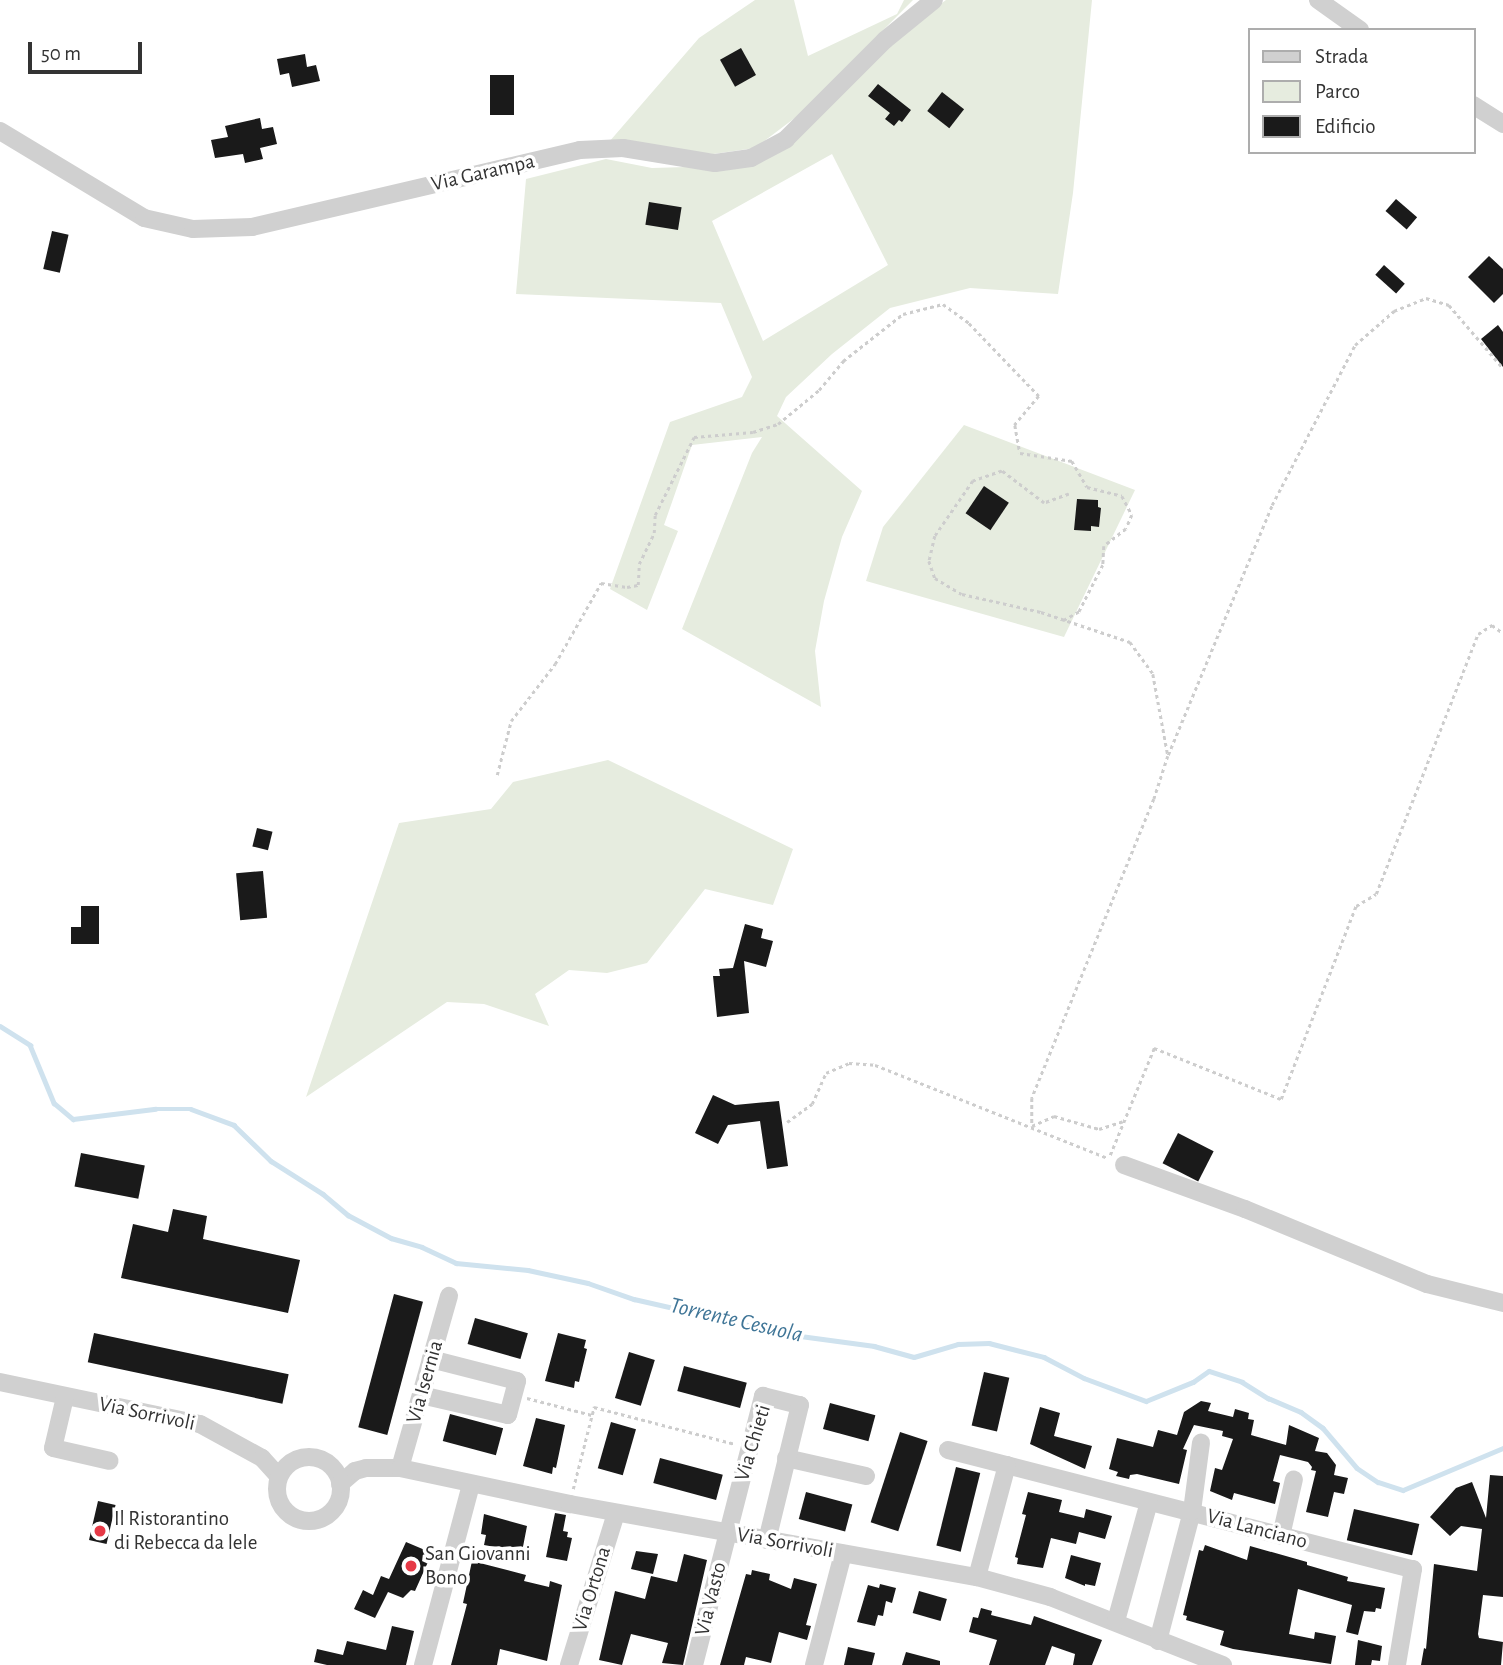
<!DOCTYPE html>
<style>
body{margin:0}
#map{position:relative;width:1503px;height:1665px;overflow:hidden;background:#fff;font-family:"Alegreya Sans",sans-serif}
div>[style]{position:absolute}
.green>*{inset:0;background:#e6ecdf}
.stream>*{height:4.5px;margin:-2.25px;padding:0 2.25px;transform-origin:2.25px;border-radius:2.25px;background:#cfe2ee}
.building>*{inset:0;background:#1a1a1a;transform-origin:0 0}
.path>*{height:2.5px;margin-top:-1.25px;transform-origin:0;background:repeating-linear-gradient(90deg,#cdcdcd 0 3.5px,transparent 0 7px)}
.minor>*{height:18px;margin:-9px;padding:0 9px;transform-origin:9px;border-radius:9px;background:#d0d0d0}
.minor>.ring{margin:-9px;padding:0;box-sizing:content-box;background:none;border:18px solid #d0d0d0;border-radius:50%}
.dots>*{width:19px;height:19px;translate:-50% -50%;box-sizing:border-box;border:4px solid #fff;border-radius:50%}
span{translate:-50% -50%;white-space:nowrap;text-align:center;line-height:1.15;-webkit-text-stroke:7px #fff;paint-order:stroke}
.street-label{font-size:21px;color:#333}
.poi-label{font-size:21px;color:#333}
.left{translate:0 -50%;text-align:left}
.water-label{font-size:23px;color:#3f7597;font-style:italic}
.legend{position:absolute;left:1248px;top:28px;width:228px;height:126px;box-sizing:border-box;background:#fff;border:2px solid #adadad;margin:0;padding:9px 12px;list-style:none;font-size:21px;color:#333}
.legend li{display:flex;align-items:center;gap:14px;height:35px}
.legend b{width:35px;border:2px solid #adadad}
.scale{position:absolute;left:28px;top:42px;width:114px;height:32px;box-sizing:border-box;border:4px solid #333;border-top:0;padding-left:9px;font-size:21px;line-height:24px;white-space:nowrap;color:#333;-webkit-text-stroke:5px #fff;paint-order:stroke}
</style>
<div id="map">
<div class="green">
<div style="clip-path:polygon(755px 0,794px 0,808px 56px,897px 14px,904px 0,913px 0,800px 114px,755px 148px,713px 154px,609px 142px,699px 38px)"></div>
<div style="clip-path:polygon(evenodd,946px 0,1092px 0,1073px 193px,1058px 294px,970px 288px,890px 308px,832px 354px,786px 397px,777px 416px,862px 491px,842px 537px,824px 601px,815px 651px,821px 707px,682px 629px,752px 453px,762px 437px,692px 445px,664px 525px,678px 531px,647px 610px,610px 589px,670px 422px,742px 397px,752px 377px,721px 303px,516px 294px,526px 179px,606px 159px,652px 168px,756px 165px,813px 121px,887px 44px,946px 0,832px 154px,888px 265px,763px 341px,712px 221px,832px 154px)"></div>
<div style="clip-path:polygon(964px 425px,1135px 490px,1064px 637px,866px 581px,883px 527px)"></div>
<div style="clip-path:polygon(608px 760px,793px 849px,773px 905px,705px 889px,647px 963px,607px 973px,569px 970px,535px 994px,549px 1026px,484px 1004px,447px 1002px,306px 1097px,399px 823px,491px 809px,513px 782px)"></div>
</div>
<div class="stream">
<div style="left:0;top:1026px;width:36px;rotate:32deg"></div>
<div style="left:30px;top:1045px;width:63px;rotate:67.5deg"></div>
<div style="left:54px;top:1103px;width:25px;rotate:40deg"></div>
<div style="left:73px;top:1119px;width:83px;rotate:-7deg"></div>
<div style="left:155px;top:1109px;width:36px"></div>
<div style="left:191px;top:1109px;width:46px;rotate:20.4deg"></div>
<div style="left:234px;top:1125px;width:52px;rotate:44.2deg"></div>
<div style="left:271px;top:1161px;width:62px;rotate:32.4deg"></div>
<div style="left:323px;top:1194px;width:33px;rotate:40deg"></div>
<div style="left:348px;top:1215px;width:49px;rotate:28.1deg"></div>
<div style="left:391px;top:1238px;width:32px;rotate:16deg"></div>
<div style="left:422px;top:1247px;width:38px;rotate:25deg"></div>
<div style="left:456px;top:1263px;width:72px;rotate:5.6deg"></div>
<div style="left:528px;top:1270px;width:61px;rotate:12.2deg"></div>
<div style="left:588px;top:1283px;width:49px;rotate:19.2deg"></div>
<div style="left:634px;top:1299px;width:163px;rotate:12.8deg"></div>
<div style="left:793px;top:1335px;width:82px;rotate:7.7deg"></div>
<div style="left:874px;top:1346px;width:41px;rotate:15.4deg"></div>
<div style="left:914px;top:1357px;width:46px;rotate:-16.5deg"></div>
<div style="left:958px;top:1344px;width:31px;rotate:-2deg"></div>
<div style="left:989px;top:1343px;width:57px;rotate:14.3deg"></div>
<div style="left:1044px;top:1357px;width:45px;rotate:27.7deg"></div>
<div style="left:1084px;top:1378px;width:66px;rotate:20.4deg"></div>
<div style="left:1146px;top:1401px;width:51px;rotate:-22deg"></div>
<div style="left:1193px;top:1382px;width:19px;rotate:-35deg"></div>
<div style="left:1209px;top:1371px;width:35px;rotate:18deg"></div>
<div style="left:1242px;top:1382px;width:31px;rotate:32deg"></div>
<div style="left:1268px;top:1398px;width:36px;rotate:23deg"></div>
<div style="left:1301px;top:1412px;width:27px;rotate:36deg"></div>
<div style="left:1323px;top:1428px;width:52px;rotate:49.6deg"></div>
<div style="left:1357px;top:1468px;width:25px;rotate:34deg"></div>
<div style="left:1378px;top:1482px;width:26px;rotate:18deg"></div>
<div style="left:1403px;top:1490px;width:108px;rotate:-22.8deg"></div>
</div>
<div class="building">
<div style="left:741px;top:48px;width:31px;height:24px;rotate:61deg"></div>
<div style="clip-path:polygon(305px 54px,307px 67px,316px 65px,320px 81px,292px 87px,289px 73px,280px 75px,277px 59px)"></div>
<div style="left:490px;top:75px;width:24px;height:40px"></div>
<div style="clip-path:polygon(878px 84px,911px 110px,902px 122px,899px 120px,894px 126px,885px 119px,890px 113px,868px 96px)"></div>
<div style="left:942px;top:92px;width:28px;height:24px;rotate:38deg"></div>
<div style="clip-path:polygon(260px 118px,262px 129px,273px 127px,277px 144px,260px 148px,263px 159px,245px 163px,243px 154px,215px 158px,211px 140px,228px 137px,225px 126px)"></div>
<div style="left:1396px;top:199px;width:28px;height:16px;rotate:41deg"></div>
<div style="left:649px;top:202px;width:33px;height:23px;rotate:9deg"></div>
<div style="left:52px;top:231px;width:17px;height:39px;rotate:13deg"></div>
<div style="clip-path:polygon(1489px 256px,1503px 269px,1503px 294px,1494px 303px,1468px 277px)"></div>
<div style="left:1384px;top:265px;width:28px;height:13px;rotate:42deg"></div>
<div style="clip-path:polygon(1498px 325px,1503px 332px,1503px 367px,1481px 339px)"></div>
<div style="left:984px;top:486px;width:30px;height:33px;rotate:34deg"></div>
<div style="clip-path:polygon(1077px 499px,1098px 500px,1098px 507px,1101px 508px,1099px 527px,1091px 526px,1091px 531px,1074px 530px)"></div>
<div style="left:257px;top:828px;width:16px;height:19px;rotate:14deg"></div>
<div style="left:263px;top:871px;width:47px;height:27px;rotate:85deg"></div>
<div style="clip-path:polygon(81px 906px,99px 906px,99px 944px,71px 944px,71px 927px,81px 927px)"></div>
<div style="clip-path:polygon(745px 924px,763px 929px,761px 938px,773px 941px,766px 967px,744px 961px,749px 1013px,717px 1017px,713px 976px,720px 976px,719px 969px,733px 968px)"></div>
<div style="clip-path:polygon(713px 1095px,735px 1105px,779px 1101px,788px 1166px,767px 1169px,760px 1121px,728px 1125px,718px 1144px,695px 1133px)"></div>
<div style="left:1178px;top:1133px;width:40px;height:34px;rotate:27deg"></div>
<div style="left:81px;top:1153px;width:65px;height:34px;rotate:11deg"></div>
<div style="clip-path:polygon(173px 1209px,207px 1216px,203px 1239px,300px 1260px,288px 1313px,121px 1278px,133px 1224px,168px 1232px)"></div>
<div style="left:394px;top:1294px;width:30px;height:138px;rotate:15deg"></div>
<div style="left:475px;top:1318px;width:55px;height:27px;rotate:16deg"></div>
<div style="left:94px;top:1333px;width:199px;height:30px;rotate:12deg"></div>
<div style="clip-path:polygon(558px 1333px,586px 1340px,584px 1348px,587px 1349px,579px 1382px,575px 1381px,574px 1388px,545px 1381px)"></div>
<div style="left:629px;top:1352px;width:27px;height:48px;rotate:17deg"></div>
<div style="left:684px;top:1366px;width:65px;height:26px;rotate:15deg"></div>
<div style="left:984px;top:1372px;width:26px;height:55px;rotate:13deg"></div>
<div style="clip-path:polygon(1201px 1401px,1211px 1403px,1208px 1411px,1233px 1417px,1235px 1409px,1249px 1413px,1248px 1419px,1254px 1420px,1251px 1435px,1286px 1445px,1289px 1425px,1319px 1438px,1315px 1451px,1327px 1453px,1336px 1465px,1334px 1475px,1348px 1478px,1344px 1494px,1334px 1492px,1328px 1517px,1306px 1512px,1316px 1471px,1311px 1470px,1312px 1467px,1308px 1462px,1280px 1455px,1273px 1481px,1280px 1483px,1275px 1504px,1234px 1493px,1232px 1500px,1210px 1491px,1215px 1468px,1222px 1470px,1233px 1439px,1222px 1436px,1223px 1431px,1194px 1425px,1183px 1449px,1187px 1450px,1179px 1484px,1137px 1474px,1130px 1475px,1129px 1479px,1116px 1476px,1118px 1472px,1109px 1469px,1117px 1438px,1153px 1447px,1158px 1430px,1177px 1435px,1184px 1412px)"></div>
<div style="left:830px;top:1403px;width:47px;height:27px;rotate:15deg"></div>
<div style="clip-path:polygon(1040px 1407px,1060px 1413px,1054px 1436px,1092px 1446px,1085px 1469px,1030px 1444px)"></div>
<div style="left:450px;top:1414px;width:55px;height:28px;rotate:15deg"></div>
<div style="clip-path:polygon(536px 1418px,565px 1425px,556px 1468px,553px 1467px,552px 1474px,523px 1466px)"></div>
<div style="left:611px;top:1422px;width:26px;height:48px;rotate:16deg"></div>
<div style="left:900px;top:1432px;width:29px;height:95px;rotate:18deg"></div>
<div style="left:660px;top:1458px;width:65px;height:26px;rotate:15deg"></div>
<div style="left:956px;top:1467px;width:25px;height:81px;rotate:14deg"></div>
<div style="clip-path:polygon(1490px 1475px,1503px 1476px,1503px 1597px,1483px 1595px,1478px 1634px,1479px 1638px,1503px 1642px,1501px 1665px,1421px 1665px,1424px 1648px,1426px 1649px,1434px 1564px,1477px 1571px,1482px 1529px,1461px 1526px,1450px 1536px,1430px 1517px,1456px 1488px,1472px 1482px,1486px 1518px)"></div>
<div style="left:806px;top:1492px;width:48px;height:28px;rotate:15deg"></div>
<div style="clip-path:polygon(1028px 1492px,1062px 1500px,1059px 1512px,1084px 1518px,1086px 1509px,1112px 1516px,1105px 1539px,1079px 1532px,1076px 1544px,1051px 1538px,1043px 1568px,1017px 1564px,1018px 1558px,1015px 1557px,1026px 1515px,1022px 1514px)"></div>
<div style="left:98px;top:1501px;width:18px;height:40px;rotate:13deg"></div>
<div style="left:1354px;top:1509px;width:67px;height:32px;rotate:13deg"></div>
<div style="clip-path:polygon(555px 1513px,566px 1515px,563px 1531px,568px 1532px,567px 1537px,572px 1538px,567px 1561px,546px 1557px)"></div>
<div style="clip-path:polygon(484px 1514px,527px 1526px,522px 1552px,484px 1545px,486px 1535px,481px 1534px)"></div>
<div style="clip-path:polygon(406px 1542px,432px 1553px,415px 1591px,411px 1590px,403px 1598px,388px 1592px,375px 1618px,354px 1609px,363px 1590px,373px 1595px,381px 1576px,389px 1579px)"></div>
<div style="clip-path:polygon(1205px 1545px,1247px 1560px,1250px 1546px,1307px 1562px,1307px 1565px,1348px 1577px,1347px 1581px,1385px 1588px,1381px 1609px,1376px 1608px,1375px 1612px,1364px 1611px,1358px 1635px,1346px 1632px,1352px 1605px,1298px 1589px,1289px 1634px,1314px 1639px,1315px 1632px,1336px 1636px,1331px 1664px,1233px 1649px,1220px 1645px,1224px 1631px,1186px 1620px,1187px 1616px,1183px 1615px,1199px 1550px,1203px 1551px)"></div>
<div style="clip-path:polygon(636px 1551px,658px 1554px,653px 1574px,631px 1569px)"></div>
<div style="clip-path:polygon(684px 1554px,707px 1560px,683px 1665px,662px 1663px,668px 1643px,631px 1634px,622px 1665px,599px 1660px,615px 1591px,645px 1599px,651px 1576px,677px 1582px)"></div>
<div style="clip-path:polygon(1071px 1555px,1101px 1563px,1095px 1586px,1085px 1584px,1085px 1586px,1065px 1578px)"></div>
<div style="clip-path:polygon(472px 1561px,526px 1575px,524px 1581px,549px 1587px,550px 1581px,562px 1585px,547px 1661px,500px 1649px,497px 1665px,451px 1665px,467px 1604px,463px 1603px)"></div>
<div style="clip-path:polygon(752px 1570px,770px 1574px,769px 1580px,791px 1589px,794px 1578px,817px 1584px,806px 1625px,811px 1626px,807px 1640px,779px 1632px,771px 1663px,746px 1657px,744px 1665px,720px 1665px,746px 1574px,751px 1575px)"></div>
<div style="clip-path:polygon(880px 1584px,896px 1588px,892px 1603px,886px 1601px,883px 1616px,878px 1615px,875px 1626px,857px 1622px,868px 1585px,879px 1588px)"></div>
<div style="left:919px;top:1591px;width:29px;height:23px;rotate:16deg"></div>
<div style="clip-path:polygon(981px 1608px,992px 1611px,991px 1615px,1031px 1625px,1034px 1616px,1102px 1640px,1092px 1665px,1073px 1665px,1075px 1654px,1052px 1646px,1045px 1665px,989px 1665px,997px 1640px,969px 1632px,973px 1617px,978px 1618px)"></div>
<div style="clip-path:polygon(392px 1626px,414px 1631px,406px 1665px,327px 1665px,314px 1662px,317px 1649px,343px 1655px,347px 1641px,386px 1650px)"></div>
<div style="clip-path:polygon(1358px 1640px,1382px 1646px,1380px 1661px,1372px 1660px,1371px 1665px,1355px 1665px)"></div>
<div style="clip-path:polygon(848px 1647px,875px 1653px,872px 1665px,844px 1665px)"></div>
<div style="clip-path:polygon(906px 1652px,940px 1661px,940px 1665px,902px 1665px)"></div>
</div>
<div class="path">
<div style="left:1069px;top:494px;width:27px;rotate:160deg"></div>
<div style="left:1044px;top:503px;width:53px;rotate:-142.7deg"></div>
<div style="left:1002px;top:471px;width:31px;rotate:161deg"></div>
<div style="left:973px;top:481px;width:67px;rotate:124.6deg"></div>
<div style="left:935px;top:536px;width:26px;rotate:103deg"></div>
<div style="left:929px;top:561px;width:18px;rotate:71deg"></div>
<div style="left:935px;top:578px;width:31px;rotate:31deg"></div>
<div style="left:962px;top:594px;width:81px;rotate:12.8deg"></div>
<div style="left:1041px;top:612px;width:94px;rotate:18.6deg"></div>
<div style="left:1130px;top:642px;width:39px;rotate:54deg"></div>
<div style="left:1153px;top:674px;width:83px;rotate:79.6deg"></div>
<div style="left:1168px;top:756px;width:45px;rotate:108deg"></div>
<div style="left:1154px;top:799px;width:323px;rotate:112.2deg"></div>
<div style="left:1032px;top:1098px;width:28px;rotate:90deg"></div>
<div style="left:1032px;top:1126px;width:24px;rotate:-24deg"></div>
<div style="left:1054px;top:1116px;width:47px;rotate:16.1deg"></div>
<div style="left:1099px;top:1129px;width:26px;rotate:-18deg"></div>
<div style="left:1168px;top:755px;width:271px;rotate:-67.4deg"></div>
<div style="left:1272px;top:505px;width:180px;rotate:-62.6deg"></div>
<div style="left:1355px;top:345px;width:52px;rotate:-41.1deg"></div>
<div style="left:1394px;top:311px;width:35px;rotate:-22deg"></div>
<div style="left:1426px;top:298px;width:24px;rotate:17deg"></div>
<div style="left:1449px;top:305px;width:83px;rotate:49.4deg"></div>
<div style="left:497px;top:775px;width:56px;rotate:-75.5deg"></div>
<div style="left:511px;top:721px;width:72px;rotate:-52.3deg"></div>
<div style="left:555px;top:664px;width:93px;rotate:-60.4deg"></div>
<div style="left:601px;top:583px;width:26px;rotate:9deg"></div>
<div style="left:627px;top:587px;width:11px;rotate:-10deg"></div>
<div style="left:638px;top:585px;width:21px;rotate:-87deg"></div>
<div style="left:639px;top:564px;width:34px;rotate:-64deg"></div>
<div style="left:654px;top:533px;width:18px;rotate:-87deg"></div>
<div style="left:655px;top:515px;width:87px;rotate:-63.4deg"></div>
<div style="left:694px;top:437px;width:59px;rotate:-4.8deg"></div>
<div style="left:753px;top:432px;width:26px;rotate:-18deg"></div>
<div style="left:778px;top:424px;width:53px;rotate:-39.7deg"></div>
<div style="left:819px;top:390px;width:38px;rotate:-50deg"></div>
<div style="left:843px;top:361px;width:76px;rotate:-38.1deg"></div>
<div style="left:903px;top:314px;width:41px;rotate:-14deg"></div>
<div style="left:943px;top:304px;width:32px;rotate:36deg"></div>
<div style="left:969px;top:323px;width:101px;rotate:46.2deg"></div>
<div style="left:1039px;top:396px;width:38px;rotate:130deg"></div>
<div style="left:1015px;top:425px;width:28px;rotate:80deg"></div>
<div style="left:1020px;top:453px;width:53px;rotate:8.7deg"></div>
<div style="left:1072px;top:461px;width:30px;rotate:60deg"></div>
<div style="left:1087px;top:487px;width:36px;rotate:14deg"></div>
<div style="left:1122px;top:496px;width:21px;rotate:62deg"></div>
<div style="left:1132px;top:515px;width:15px;rotate:113deg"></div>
<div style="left:1126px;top:529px;width:28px;rotate:142deg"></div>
<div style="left:1104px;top:546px;width:19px;rotate:93deg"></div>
<div style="left:1103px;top:565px;width:53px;rotate:117.1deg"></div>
<div style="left:1079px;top:612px;width:18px;rotate:151deg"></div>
<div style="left:787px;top:1122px;width:31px;rotate:-36deg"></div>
<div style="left:812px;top:1104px;width:34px;rotate:-66deg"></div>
<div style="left:826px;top:1073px;width:25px;rotate:-23deg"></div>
<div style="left:849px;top:1063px;width:26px;rotate:4deg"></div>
<div style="left:875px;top:1065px;width:251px;rotate:21.8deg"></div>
<div style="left:1110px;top:1155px;width:116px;rotate:-67.6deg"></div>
<div style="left:1154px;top:1048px;width:137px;rotate:21.9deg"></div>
<div style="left:1281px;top:1099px;width:207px;rotate:-68.8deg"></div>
<div style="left:1356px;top:906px;width:23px;rotate:-31deg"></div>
<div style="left:1376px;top:894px;width:279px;rotate:-68.6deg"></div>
<div style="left:1478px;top:634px;width:17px;rotate:-33deg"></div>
<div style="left:1492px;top:625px;width:14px;rotate:36deg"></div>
<div style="left:527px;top:1398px;width:67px;rotate:14.7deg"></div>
<div style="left:573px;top:1489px;width:85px;rotate:-75.6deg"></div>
<div style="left:594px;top:1407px;width:146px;rotate:14.7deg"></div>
</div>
<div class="minor">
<div style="left:1318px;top:0;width:52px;rotate:35.5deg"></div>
<div style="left:1473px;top:105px;width:36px;rotate:32deg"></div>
<div style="left:0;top:131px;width:168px;rotate:31.1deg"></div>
<div style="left:144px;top:218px;width:50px;rotate:12.7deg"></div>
<div style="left:193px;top:229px;width:59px;rotate:-1.9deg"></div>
<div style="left:252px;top:227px;width:337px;rotate:-13.2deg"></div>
<div style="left:580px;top:150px;width:43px;rotate:-2.7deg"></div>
<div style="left:623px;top:148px;width:93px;rotate:9.3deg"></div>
<div style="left:715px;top:163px;width:36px;rotate:-8deg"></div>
<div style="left:751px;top:158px;width:40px;rotate:-28deg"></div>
<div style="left:786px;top:139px;width:140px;rotate:-45deg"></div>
<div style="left:885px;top:40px;width:63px;rotate:-39.2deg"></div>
<div style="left:1124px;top:1165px;width:129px;rotate:20deg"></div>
<div style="left:1245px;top:1209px;width:197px;rotate:22.4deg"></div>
<div style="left:1427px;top:1284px;width:78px;rotate:14deg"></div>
<div style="left:0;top:1382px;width:204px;rotate:11.9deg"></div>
<div style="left:200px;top:1424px;width:71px;rotate:28.7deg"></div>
<div style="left:262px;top:1458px;width:25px;rotate:48deg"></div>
<div style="left:421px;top:1395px;width:89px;rotate:12.9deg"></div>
<div style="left:508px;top:1415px;width:35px;rotate:-75deg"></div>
<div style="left:517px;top:1381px;width:89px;rotate:-165.7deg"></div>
<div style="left:65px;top:1397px;width:52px;rotate:103.2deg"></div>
<div style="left:53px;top:1448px;width:58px;rotate:12.8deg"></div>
<div style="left:948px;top:1450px;width:480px;rotate:14.4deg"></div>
<div style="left:1413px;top:1569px;width:97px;rotate:99.5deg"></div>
<div class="ring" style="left:277px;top:1457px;width:46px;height:46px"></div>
<div style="left:786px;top:1458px;width:82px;rotate:12.7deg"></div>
<div style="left:400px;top:1468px;width:179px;rotate:-74.1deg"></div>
<div style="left:340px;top:1484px;width:20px;rotate:-41deg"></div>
<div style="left:355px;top:1471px;width:11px;rotate:-15deg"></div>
<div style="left:366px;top:1468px;width:34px"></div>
<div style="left:400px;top:1468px;width:174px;rotate:12deg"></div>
<div style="left:570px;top:1504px;width:413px;rotate:10.2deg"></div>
<div style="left:977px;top:1577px;width:76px;rotate:15.3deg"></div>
<div style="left:1050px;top:1597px;width:186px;rotate:21.5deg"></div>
<div style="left:1281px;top:1536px;width:58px;rotate:-77.2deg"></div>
<div style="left:977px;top:1577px;width:116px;rotate:-75deg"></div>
<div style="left:1116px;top:1621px;width:123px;rotate:-74.5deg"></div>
<div style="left:1158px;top:1641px;width:134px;rotate:-75.3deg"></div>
<div style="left:1192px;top:1511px;width:69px;rotate:-82.5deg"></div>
<div style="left:423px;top:1665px;width:187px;rotate:-75.1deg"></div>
<div style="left:569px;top:1665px;width:159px;rotate:-72.8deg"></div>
<div style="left:694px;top:1665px;width:278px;rotate:-75.6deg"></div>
<div style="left:763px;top:1396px;width:38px;rotate:14deg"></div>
<div style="left:800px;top:1405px;width:139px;rotate:103.7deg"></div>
<div style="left:814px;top:1665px;width:115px;rotate:-75.4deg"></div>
</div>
<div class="dots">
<div style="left:100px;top:1531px;background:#e63946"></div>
<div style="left:411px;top:1566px;background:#e63946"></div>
</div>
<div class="street-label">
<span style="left:483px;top:173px;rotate:-13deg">Via Garampa</span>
<span style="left:425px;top:1382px;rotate:-74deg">Via Isernia</span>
<span style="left:147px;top:1414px;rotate:12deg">Via Sorrivoli</span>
<span style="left:753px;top:1443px;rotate:-73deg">Via Chieti</span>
<span style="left:1257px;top:1529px;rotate:15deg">Via Lanciano</span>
<span style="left:785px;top:1543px;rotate:10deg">Via Sorrivoli</span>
<span style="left:592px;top:1589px;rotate:-73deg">Via Ortona</span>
<span style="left:711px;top:1599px;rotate:-76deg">Via Vasto</span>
</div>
<div class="poi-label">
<span class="left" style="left:114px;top:1531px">Il Ristorantino<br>di Rebecca da lele</span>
<span class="left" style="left:425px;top:1566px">San Giovanni<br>Bono</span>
</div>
<div class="water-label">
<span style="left:736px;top:1321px;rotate:13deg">Torrente Cesuola</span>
</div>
<ul class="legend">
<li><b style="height:9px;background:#d0d0d0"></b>Strada</li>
<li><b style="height:19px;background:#e6ecdf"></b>Parco</li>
<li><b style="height:19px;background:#1a1a1a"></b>Edificio</li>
</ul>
<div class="scale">50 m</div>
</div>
